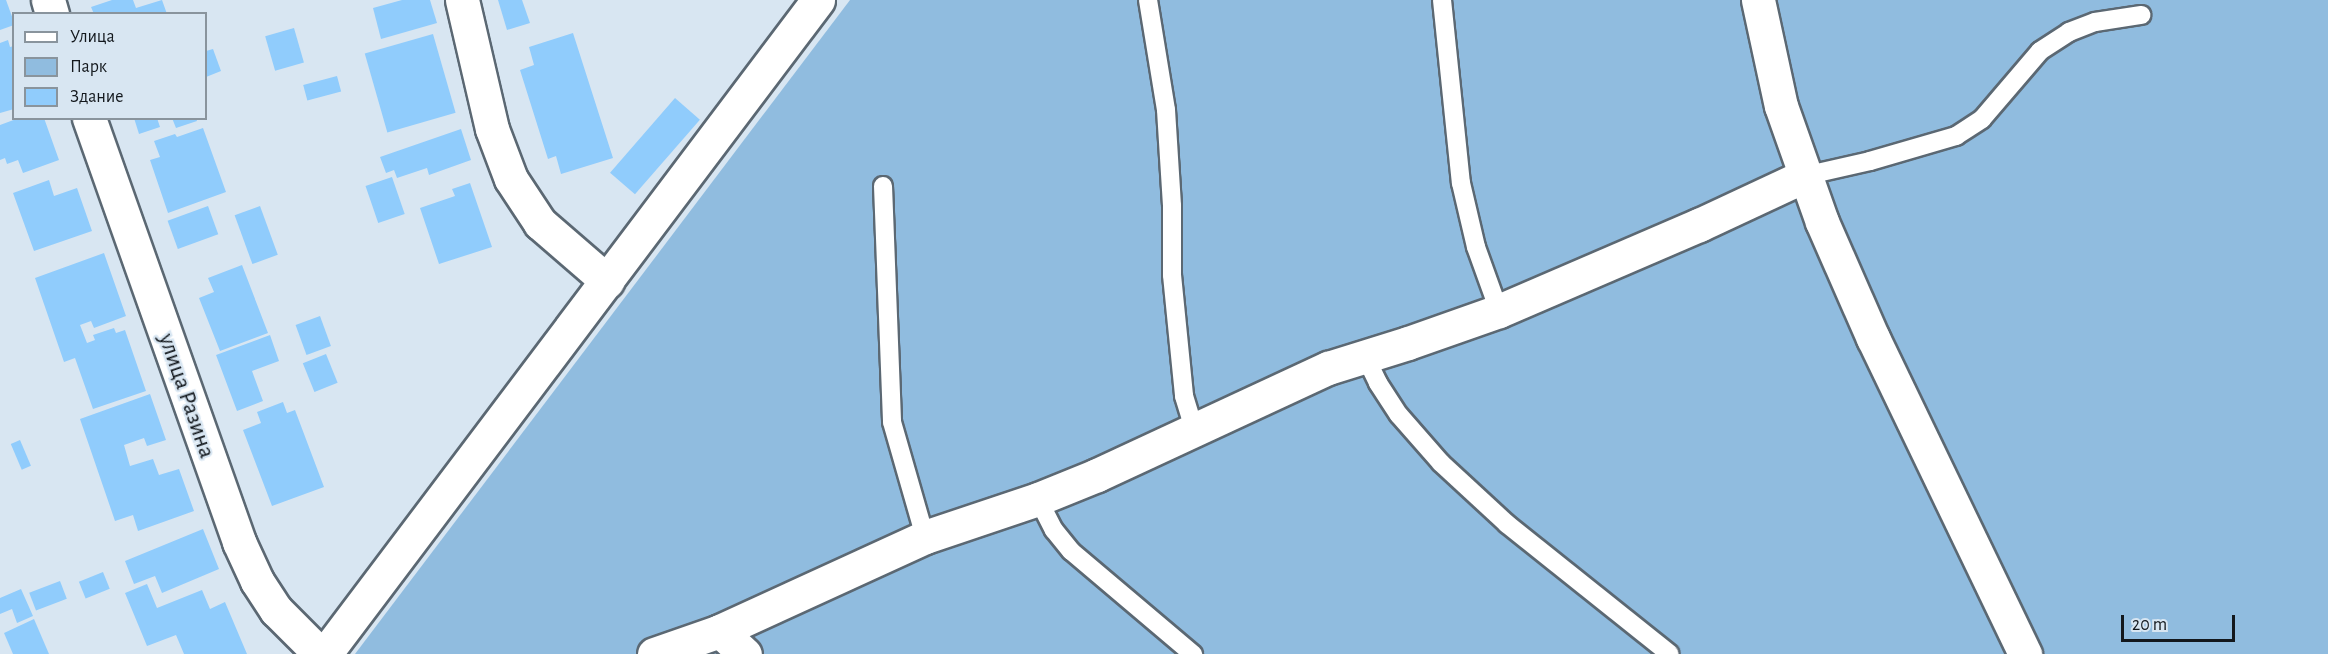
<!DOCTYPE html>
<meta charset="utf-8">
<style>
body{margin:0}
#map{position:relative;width:2328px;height:654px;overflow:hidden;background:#d8e6f2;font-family:"Alegreya Sans",sans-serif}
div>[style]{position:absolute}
.green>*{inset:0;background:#90bcdf}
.building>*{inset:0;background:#90ccfc;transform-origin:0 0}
.roads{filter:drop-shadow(2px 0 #5b6873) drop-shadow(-2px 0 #5b6873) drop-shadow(0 2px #5b6873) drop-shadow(0 -2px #5b6873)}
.lane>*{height:18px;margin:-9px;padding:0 9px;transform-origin:9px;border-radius:9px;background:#fff}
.street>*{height:33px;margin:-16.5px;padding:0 16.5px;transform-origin:16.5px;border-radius:16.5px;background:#fff}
span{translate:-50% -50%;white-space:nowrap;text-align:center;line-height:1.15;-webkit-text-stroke:4.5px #d8e6f2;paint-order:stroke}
.street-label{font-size:24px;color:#13181d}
.legend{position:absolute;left:12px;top:12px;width:195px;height:108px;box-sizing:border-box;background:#d8e6f2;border:2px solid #89949d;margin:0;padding:8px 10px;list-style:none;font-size:18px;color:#13181d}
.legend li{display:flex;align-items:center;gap:12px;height:30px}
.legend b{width:30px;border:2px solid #89949d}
.scale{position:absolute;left:2121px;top:615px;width:114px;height:27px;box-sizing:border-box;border:3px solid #13181d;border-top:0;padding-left:8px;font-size:18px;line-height:21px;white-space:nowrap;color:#13181d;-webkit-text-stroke:4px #d8e6f2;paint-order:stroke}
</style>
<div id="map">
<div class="green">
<div style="clip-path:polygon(850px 0,2328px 0,2328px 654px,355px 654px)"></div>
</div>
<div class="building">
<div style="clip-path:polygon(0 0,6px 0,14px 22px,14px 25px,0 30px)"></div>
<div style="clip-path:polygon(112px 0,133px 0,136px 8px,162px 0,167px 14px,94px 14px,91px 7px)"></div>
<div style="clip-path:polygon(402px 0,430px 0,437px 23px,381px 39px,373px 8px)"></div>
<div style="clip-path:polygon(498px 0,522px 0,530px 23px,507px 30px)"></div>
<div style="left:294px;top:28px;width:36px;height:30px;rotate:74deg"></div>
<div style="clip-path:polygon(573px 33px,613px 158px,561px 174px,556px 156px,548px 159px,520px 70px,534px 65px,529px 47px)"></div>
<div style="left:433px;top:34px;width:82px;height:71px;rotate:74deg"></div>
<div style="clip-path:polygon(8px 40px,10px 47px,14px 46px,14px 109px,0 113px,0 43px)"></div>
<div style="clip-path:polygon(213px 49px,221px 71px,206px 77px,206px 51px)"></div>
<div style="left:337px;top:76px;width:16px;height:35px;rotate:75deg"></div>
<div style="left:675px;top:98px;width:33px;height:99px;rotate:41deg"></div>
<div style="clip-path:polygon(19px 118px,44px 118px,59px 160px,23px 173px,18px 160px,7px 164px,5px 158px,0 160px,0 125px)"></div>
<div style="clip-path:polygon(134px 118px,157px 118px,160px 127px,139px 134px)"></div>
<div style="clip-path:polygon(172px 118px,196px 118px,197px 121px,176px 128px)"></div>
<div style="clip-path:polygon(203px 128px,226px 192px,168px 213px,150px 160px,160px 157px,154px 141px,175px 134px,177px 137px)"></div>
<div style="clip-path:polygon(461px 129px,471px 160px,429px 175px,427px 168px,397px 178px,394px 170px,386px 173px,380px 157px)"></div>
<div style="left:392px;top:177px;width:39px;height:28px;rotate:71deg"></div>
<div style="clip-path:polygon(49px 180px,54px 196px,77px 188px,92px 231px,34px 251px,13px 193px)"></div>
<div style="clip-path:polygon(470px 183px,492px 247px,439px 264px,420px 208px,455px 196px,452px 189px)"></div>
<div style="left:208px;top:206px;width:30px;height:43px;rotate:70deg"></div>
<div style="left:260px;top:206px;width:52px;height:27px;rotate:70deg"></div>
<div style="clip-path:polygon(104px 253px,126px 316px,94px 328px,91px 321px,80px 325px,87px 343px,95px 340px,93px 335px,114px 328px,116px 333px,125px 330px,146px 391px,93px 409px,75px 358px,64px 362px,35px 278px)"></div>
<div style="clip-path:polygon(242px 265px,268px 333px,220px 351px,199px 298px,214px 292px,208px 278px)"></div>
<div style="left:320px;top:316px;width:32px;height:26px;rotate:70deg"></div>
<div style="clip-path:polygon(270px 335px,279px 361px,252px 371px,263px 401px,237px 411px,216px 355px)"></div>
<div style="left:326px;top:354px;width:31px;height:25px;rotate:68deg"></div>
<div style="clip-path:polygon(150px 394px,166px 440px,147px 446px,144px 438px,124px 445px,130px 466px,153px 459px,159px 475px,179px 469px,194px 511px,138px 531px,133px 515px,115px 521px,80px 419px)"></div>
<div style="clip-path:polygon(283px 402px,287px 413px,295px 410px,324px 487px,272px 506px,243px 430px,261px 423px,257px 412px)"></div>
<div style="left:20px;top:440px;width:28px;height:10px;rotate:67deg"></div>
<div style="clip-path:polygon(203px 529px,219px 569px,162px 593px,155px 576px,134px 584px,125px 561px)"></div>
<div style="left:103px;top:572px;width:18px;height:26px;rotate:68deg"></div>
<div style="left:60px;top:581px;width:19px;height:33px;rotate:69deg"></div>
<div style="clip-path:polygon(147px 584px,157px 608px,202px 590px,210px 609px,225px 602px,247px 654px,184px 654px,176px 635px,147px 646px,125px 593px)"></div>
<div style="clip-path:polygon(21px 589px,33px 616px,17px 623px,12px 609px,0 614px,0 598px)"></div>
<div style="clip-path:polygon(34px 619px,49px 654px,13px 654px,4px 633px)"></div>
</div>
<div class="roads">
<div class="lane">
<div style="left:1148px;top:0;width:111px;rotate:80.7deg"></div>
<div style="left:1166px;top:110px;width:96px;rotate:86.4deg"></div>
<div style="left:1172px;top:206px;width:69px;rotate:90deg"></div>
<div style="left:1172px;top:275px;width:122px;rotate:84.3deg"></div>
<div style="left:1184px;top:396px;width:34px;rotate:73deg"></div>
<div style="left:1442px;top:0;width:184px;rotate:84.1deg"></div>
<div style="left:1461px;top:183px;width:66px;rotate:76.8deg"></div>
<div style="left:1476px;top:247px;width:68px;rotate:70.2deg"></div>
<div style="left:1804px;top:176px;width:68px;rotate:-12.8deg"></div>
<div style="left:1870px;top:161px;width:90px;rotate:-16.2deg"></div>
<div style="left:1956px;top:136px;width:31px;rotate:-33deg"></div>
<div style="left:1982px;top:119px;width:89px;rotate:-49.5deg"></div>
<div style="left:2040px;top:51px;width:35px;rotate:-33deg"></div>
<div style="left:2069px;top:32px;width:28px;rotate:-21deg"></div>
<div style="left:2095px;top:22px;width:47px;rotate:-8.7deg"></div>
<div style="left:883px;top:186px;width:236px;rotate:87.8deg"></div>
<div style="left:892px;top:422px;width:120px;rotate:74deg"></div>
<div style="left:1365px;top:356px;width:30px;rotate:64deg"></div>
<div style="left:1378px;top:383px;width:38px;rotate:57deg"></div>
<div style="left:1399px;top:415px;width:64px;rotate:48.8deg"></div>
<div style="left:1441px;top:463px;width:90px;rotate:42.7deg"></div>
<div style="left:1507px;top:524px;width:208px;rotate:38.6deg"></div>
<div style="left:1038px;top:499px;width:35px;rotate:63deg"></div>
<div style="left:1054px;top:530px;width:27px;rotate:51deg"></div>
<div style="left:1071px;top:551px;width:160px;rotate:40.2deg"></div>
</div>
<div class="street">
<div style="left:48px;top:0;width:15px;rotate:74deg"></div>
<div style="left:462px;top:0;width:132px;rotate:76.9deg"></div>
<div style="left:492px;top:129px;width:53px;rotate:69.2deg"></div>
<div style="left:511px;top:179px;width:53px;rotate:56.6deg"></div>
<div style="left:540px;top:223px;width:89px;rotate:40.9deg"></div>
<div style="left:1758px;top:0;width:108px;rotate:77.8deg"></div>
<div style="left:1781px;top:106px;width:123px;rotate:70.5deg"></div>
<div style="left:1822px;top:222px;width:127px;rotate:66.3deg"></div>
<div style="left:1873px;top:338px;width:351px;rotate:64.3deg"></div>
<div style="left:89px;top:118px;width:450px;rotate:70.5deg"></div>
<div style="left:239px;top:542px;width:43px;rotate:65.2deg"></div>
<div style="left:257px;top:581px;width:35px;rotate:57deg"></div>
<div style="left:276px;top:610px;width:62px;rotate:45deg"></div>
<div style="left:720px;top:631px;width:34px;rotate:43deg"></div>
<div style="left:325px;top:654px;width:819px;rotate:-52.99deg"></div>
<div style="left:654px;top:654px;width:70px;rotate:-19.2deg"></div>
<div style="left:720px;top:631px;width:226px;rotate:-24.6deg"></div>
<div style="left:925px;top:537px;width:119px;rotate:-18.6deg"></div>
<div style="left:1038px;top:499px;width:64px;rotate:-22.1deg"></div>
<div style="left:1097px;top:475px;width:255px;rotate:-24.9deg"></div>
<div style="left:1328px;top:368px;width:84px;rotate:-17.4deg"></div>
<div style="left:1408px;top:343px;width:96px;rotate:-19.4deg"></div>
<div style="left:1499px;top:311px;width:218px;rotate:-23.3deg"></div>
<div style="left:1699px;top:225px;width:116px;rotate:-25deg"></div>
</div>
</div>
<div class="street-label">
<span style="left:186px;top:396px;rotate:71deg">улица Разина</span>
</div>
<ul class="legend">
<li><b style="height:8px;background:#fff"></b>Улица</li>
<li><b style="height:16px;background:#90bcdf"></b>Парк</li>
<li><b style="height:16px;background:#90ccfc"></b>Здание</li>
</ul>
<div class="scale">20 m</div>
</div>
